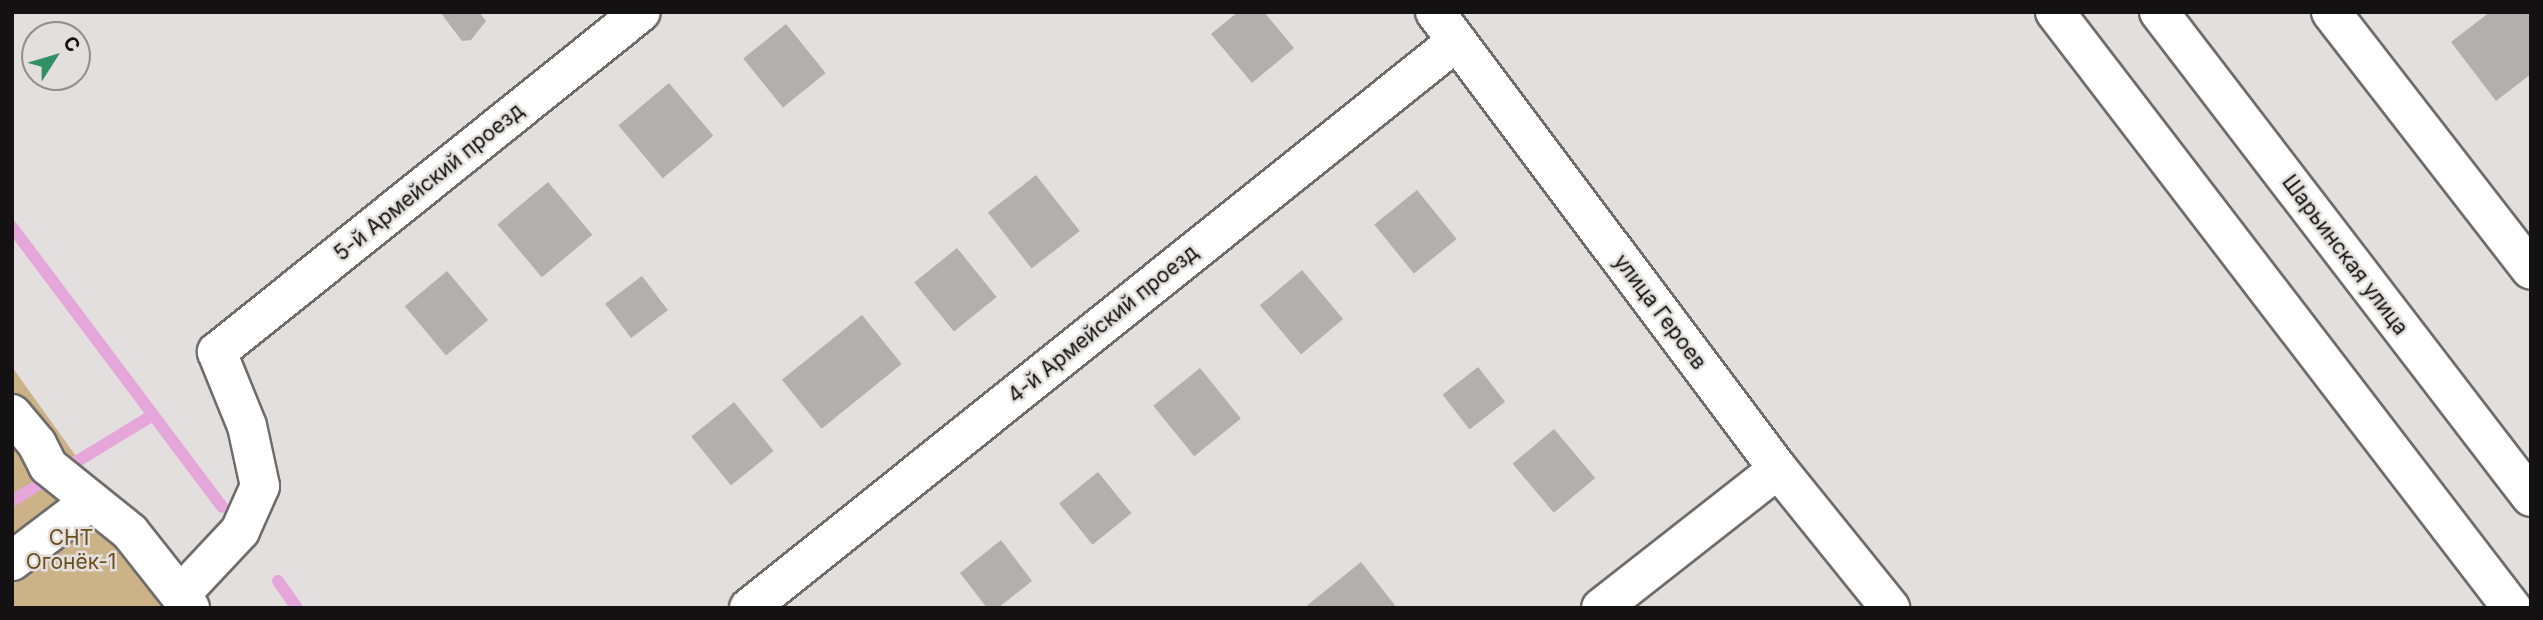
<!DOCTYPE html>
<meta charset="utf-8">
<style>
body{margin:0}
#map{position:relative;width:2543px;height:620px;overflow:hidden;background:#e3dfde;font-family:Inter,sans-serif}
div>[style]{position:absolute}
.green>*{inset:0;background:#ccb287}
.stream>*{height:12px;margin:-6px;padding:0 6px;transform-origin:6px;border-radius:6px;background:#e5a6da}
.building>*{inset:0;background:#b2afad;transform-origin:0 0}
.roads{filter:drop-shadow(2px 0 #706c6b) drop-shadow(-2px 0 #706c6b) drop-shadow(0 2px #706c6b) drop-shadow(0 -2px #706c6b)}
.minor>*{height:38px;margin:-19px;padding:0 19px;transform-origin:19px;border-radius:19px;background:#fff}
span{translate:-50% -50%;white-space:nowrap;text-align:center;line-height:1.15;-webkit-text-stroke:5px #e3dfde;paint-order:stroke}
.street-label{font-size:21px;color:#131111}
.park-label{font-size:21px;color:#6b4f1b}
.frame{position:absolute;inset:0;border:14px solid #131111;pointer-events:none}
.north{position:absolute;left:21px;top:21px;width:70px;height:70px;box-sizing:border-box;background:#e3dfde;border:2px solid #908d8c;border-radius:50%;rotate:53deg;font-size:19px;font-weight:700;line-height:28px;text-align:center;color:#131111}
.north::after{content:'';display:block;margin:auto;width:24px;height:32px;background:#338f65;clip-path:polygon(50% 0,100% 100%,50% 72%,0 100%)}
</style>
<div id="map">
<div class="green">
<div style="clip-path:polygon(12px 367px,83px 466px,184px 608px,12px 608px)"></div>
</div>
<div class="stream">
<div style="left:12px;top:227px;width:350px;rotate:53.1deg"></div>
<div style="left:12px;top:501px;width:165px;rotate:-31.4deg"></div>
<div style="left:278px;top:581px;width:33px;rotate:55deg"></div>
</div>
<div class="building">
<div style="clip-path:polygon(440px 12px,479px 12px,486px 21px,471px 40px,462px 41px)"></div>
<div style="clip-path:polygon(1238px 12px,1264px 12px,1294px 48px,1252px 83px,1211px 34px)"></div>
<div style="clip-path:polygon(2490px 12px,2531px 12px,2531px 74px,2496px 101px,2451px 42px)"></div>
<div style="left:786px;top:24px;width:63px;height:55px;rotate:51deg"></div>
<div style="left:669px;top:83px;width:69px;height:66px;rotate:50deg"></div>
<div style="left:1036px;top:175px;width:71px;height:61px;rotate:52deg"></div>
<div style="left:548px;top:182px;width:69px;height:66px;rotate:50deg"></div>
<div style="left:1417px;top:190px;width:63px;height:55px;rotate:51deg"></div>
<div style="left:957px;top:248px;width:63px;height:55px;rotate:51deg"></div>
<div style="left:1302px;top:270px;width:64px;height:55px;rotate:50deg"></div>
<div style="left:447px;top:271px;width:64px;height:55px;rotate:50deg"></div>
<div style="left:642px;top:276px;width:43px;height:46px;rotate:53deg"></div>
<div style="left:862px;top:315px;width:63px;height:103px;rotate:51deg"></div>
<div style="left:1478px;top:367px;width:44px;height:45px;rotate:52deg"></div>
<div style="left:1200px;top:368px;width:65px;height:60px;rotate:51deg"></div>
<div style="left:734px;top:402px;width:63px;height:55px;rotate:51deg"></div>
<div style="left:1554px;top:429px;width:64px;height:54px;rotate:50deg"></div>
<div style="left:1098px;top:472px;width:53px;height:50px;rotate:51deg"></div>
<div style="clip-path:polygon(1001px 540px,1032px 581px,998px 608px,987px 608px,960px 573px)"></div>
<div style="clip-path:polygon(1361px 562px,1397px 608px,1304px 608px)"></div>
</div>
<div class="roads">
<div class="minor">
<div style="left:1435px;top:12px;width:571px;rotate:53.11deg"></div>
<div style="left:1778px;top:469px;width:179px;rotate:51.1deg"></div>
<div style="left:2055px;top:12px;width:751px;rotate:52.52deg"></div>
<div style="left:2159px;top:12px;width:611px;rotate:52.51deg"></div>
<div style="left:2331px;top:12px;width:326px;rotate:52.2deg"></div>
<div style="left:12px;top:414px;width:39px;rotate:50deg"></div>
<div style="left:37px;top:444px;width:25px;rotate:63deg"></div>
<div style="left:48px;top:466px;width:105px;rotate:38.8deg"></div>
<div style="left:130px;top:532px;width:97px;rotate:51.7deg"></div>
<div style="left:12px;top:561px;width:99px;rotate:-37.2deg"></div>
<div style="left:180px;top:595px;width:88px;rotate:-46.8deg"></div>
<div style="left:240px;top:531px;width:49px;rotate:-66deg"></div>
<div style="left:260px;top:486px;width:61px;rotate:-102.2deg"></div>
<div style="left:247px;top:426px;width:80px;rotate:-112.1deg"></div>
<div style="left:217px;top:352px;width:543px;rotate:-38.73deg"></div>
<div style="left:749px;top:608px;width:907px;rotate:-38.69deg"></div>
<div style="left:1601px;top:608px;width:225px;rotate:-38.1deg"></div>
</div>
</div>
<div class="street-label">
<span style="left:429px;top:182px;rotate:-39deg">5-й Армейский проезд</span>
<span style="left:2345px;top:255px;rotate:53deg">Шарьинская улица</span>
<span style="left:1660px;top:312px;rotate:53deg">улица Героев</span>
<span style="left:1103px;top:324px;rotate:-39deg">4-й Армейский проезд</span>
</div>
<div class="park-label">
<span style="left:71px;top:550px">СНТ<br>Огонёк-1</span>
</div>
<div class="frame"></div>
<div class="north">С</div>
</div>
